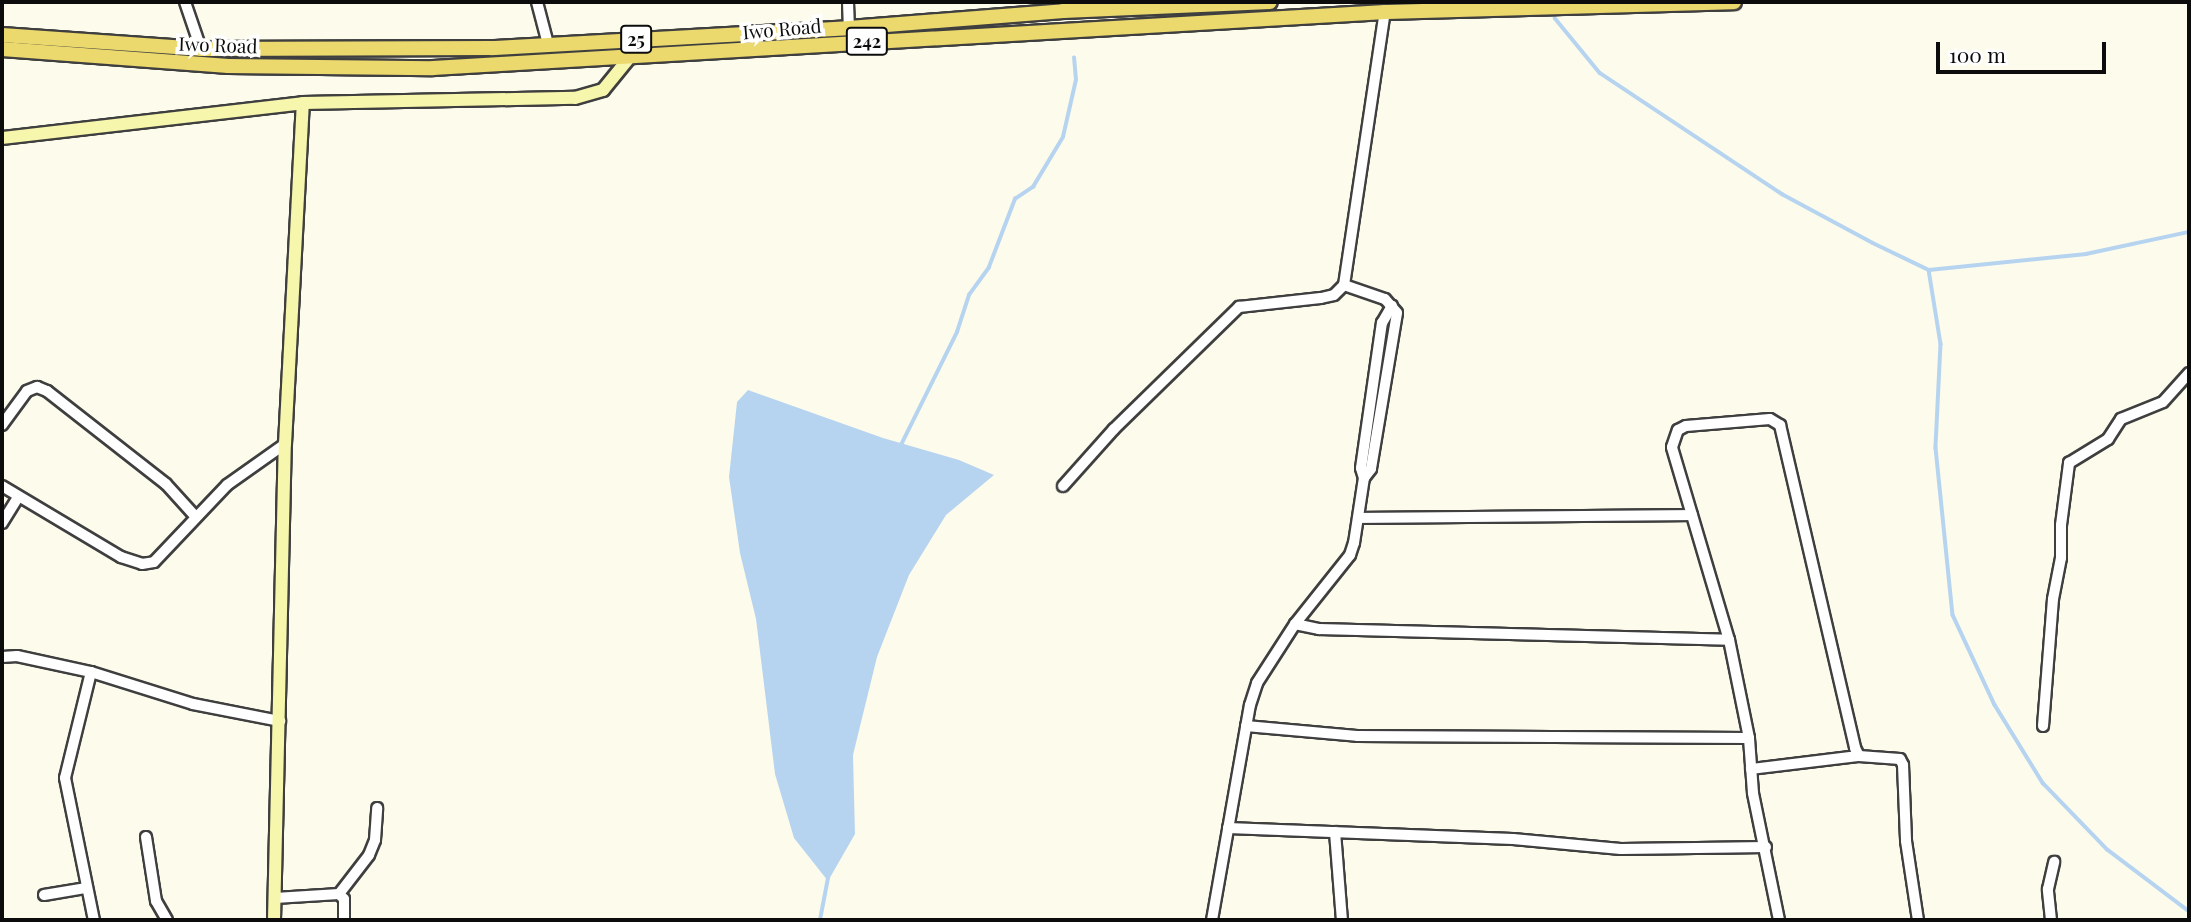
<!DOCTYPE html>
<style>
body{margin:0}
#map{position:relative;width:2191px;height:922px;overflow:hidden;background:#fdfcec;font-family:"Playfair Display",serif}
div>[style]{position:absolute}
.water>*{inset:0;background:#b6d4f0}
.stream>*{height:3.5px;margin:-1.75px;padding:0 1.75px;transform-origin:1.75px;border-radius:1.75px;background:#b6d4f0}
.roads{filter:drop-shadow(2px 0 #3f3f3f) drop-shadow(-2px 0 #3f3f3f) drop-shadow(0 2px #3f3f3f) drop-shadow(0 -2px #3f3f3f)}
.street>*{height:10px;margin:-5px;padding:0 5px;transform-origin:5px;border-radius:5px;background:#fff}
.secondary>*{height:12px;margin:-6px;padding:0 6px;transform-origin:6px;border-radius:6px;background:#f7f6ad}
.primary>*{height:14px;margin:-7px;padding:0 7px;transform-origin:7px;border-radius:7px;background:#ebd96e}
span{translate:-50% -50%;white-space:nowrap;text-align:center;line-height:1.15;-webkit-text-stroke:7px #fff;paint-order:stroke}
.shield-label span{padding:2px 5px;background:#fff;border:2px solid;border-radius:5px;-webkit-text-stroke-width:0}
.shield-label{font-size:18px;color:#0c0c0c;font-weight:700}
.street-label{font-size:19px;color:#0c0c0c}
.frame{position:absolute;inset:0;border:4px solid #0c0c0c;pointer-events:none}
.scale{position:absolute;left:1936px;top:42px;width:170px;height:32px;box-sizing:border-box;border:4px solid #0c0c0c;border-top:0;padding-left:9px;font-size:21px;line-height:24px;white-space:nowrap;color:#0c0c0c;-webkit-text-stroke:5px #fff;paint-order:stroke}
</style>
<div id="map">
<div class="water">
<div style="clip-path:polygon(748px 390px,883px 438px,959px 460px,994px 475px,946px 515px,909px 575px,877px 657px,853px 755px,855px 834px,828px 881px,794px 838px,775px 774px,756px 619px,740px 553px,729px 477px,737px 402px)"></div>
</div>
<div class="stream">
<div style="left:1555px;top:18px;width:71px;rotate:50.7deg"></div>
<div style="left:1600px;top:73px;width:219px;rotate:33.6deg"></div>
<div style="left:1782px;top:194px;width:103px;rotate:28.3deg"></div>
<div style="left:1873px;top:243px;width:62px;rotate:25.7deg"></div>
<div style="left:1929px;top:270px;width:75px;rotate:80.8deg"></div>
<div style="left:1941px;top:344px;width:104px;rotate:92.8deg"></div>
<div style="left:1936px;top:448px;width:168px;rotate:84.2deg"></div>
<div style="left:1953px;top:615px;width:99px;rotate:65deg"></div>
<div style="left:1995px;top:705px;width:92px;rotate:58.4deg"></div>
<div style="left:2043px;top:783px;width:93px;rotate:45.9deg"></div>
<div style="left:2108px;top:850px;width:101px;rotate:37deg"></div>
<div style="left:1929px;top:270px;width:158px;rotate:-5.8deg"></div>
<div style="left:2086px;top:254px;width:105px;rotate:-12.1deg"></div>
<div style="left:901px;top:445px;width:126px;rotate:-63.6deg"></div>
<div style="left:957px;top:332px;width:39px;rotate:-72deg"></div>
<div style="left:969px;top:295px;width:34px;rotate:-54deg"></div>
<div style="left:989px;top:267px;width:73px;rotate:-69.1deg"></div>
<div style="left:1015px;top:199px;width:22px;rotate:-34deg"></div>
<div style="left:1033px;top:187px;width:58px;rotate:-59deg"></div>
<div style="left:1063px;top:137px;width:58px;rotate:-77.2deg"></div>
<div style="left:1076px;top:80px;width:22px;rotate:-95deg"></div>
<div style="left:820px;top:920px;width:43px;rotate:-79.2deg"></div>
</div>
<div class="roads">
<div class="street">
<div style="left:185px;top:2px;width:50px;rotate:71.2deg"></div>
<div style="left:537px;top:2px;width:43px;rotate:75.3deg"></div>
<div style="left:848px;top:2px;width:26px;rotate:88deg"></div>
<div style="left:1344px;top:285px;width:43px;rotate:18.9deg"></div>
<div style="left:1385px;top:299px;width:18px;rotate:49deg"></div>
<div style="left:1397px;top:313px;width:158px;rotate:99.5deg"></div>
<div style="left:1371px;top:469px;width:11px;rotate:128deg"></div>
<div style="left:2px;top:425px;width:42px;rotate:-53.7deg"></div>
<div style="left:27px;top:391px;width:11px;rotate:-22deg"></div>
<div style="left:37px;top:387px;width:11px;rotate:22deg"></div>
<div style="left:47px;top:391px;width:151px;rotate:38deg"></div>
<div style="left:166px;top:484px;width:43px;rotate:47.8deg"></div>
<div style="left:2px;top:486px;width:139px;rotate:30.8deg"></div>
<div style="left:121px;top:557px;width:22px;rotate:18deg"></div>
<div style="left:142px;top:564px;width:12px;rotate:-9deg"></div>
<div style="left:154px;top:562px;width:106px;rotate:-46.5deg"></div>
<div style="left:227px;top:485px;width:71px;rotate:-35.3deg"></div>
<div style="left:1063px;top:486px;width:76px;rotate:-48.2deg"></div>
<div style="left:1114px;top:429px;width:175px;rotate:-44.3deg"></div>
<div style="left:1239px;top:307px;width:82px;rotate:-6.3deg"></div>
<div style="left:1321px;top:298px;width:13px;rotate:-13deg"></div>
<div style="left:1334px;top:295px;width:14px;rotate:-45deg"></div>
<div style="left:1344px;top:285px;width:276px;rotate:-81.5deg"></div>
<div style="left:1359px;top:518px;width:333px;rotate:-0.5deg"></div>
<div style="left:2px;top:523px;width:31px;rotate:-58deg"></div>
<div style="left:1295px;top:624px;width:25px;rotate:12deg"></div>
<div style="left:1319px;top:629px;width:410px;rotate:1.5deg"></div>
<div style="left:2px;top:657px;width:15px;rotate:-4deg"></div>
<div style="left:17px;top:656px;width:76px;rotate:12.2deg"></div>
<div style="left:91px;top:672px;width:107px;rotate:17.4deg"></div>
<div style="left:193px;top:704px;width:89px;rotate:11.1deg"></div>
<div style="left:91px;top:672px;width:109px;rotate:103.8deg"></div>
<div style="left:65px;top:778px;width:145px;rotate:78.5deg"></div>
<div style="left:1246px;top:726px;width:111px;rotate:5.1deg"></div>
<div style="left:1357px;top:736px;width:392px;rotate:0.3deg"></div>
<div style="left:2043px;top:726px;width:127px;rotate:-85.5deg"></div>
<div style="left:2053px;top:599px;width:42px;rotate:-79deg"></div>
<div style="left:2061px;top:558px;width:33px;rotate:-90deg"></div>
<div style="left:2061px;top:525px;width:63px;rotate:-82.6deg"></div>
<div style="left:2069px;top:463px;width:46px;rotate:-31.6deg"></div>
<div style="left:2108px;top:439px;width:24px;rotate:-57deg"></div>
<div style="left:2121px;top:419px;width:45px;rotate:-22deg"></div>
<div style="left:2163px;top:402px;width:39px;rotate:-48deg"></div>
<div style="left:1751px;top:769px;width:109px;rotate:-6.9deg"></div>
<div style="left:1228px;top:828px;width:285px;rotate:2.2deg"></div>
<div style="left:1513px;top:839px;width:108px;rotate:5.3deg"></div>
<div style="left:1621px;top:849px;width:145px;rotate:-0.8deg"></div>
<div style="left:1335px;top:832px;width:88px;rotate:85.5deg"></div>
<div style="left:146px;top:837px;width:65px;rotate:81.1deg"></div>
<div style="left:156px;top:901px;width:22px;rotate:60deg"></div>
<div style="left:339px;top:894px;width:7px;rotate:45deg"></div>
<div style="left:344px;top:899px;width:21px;rotate:90deg"></div>
<div style="left:44px;top:895px;width:43px;rotate:-9.5deg"></div>
<div style="left:275px;top:898px;width:64px;rotate:-3.6deg"></div>
<div style="left:339px;top:894px;width:49px;rotate:-52.4deg"></div>
<div style="left:369px;top:855px;width:16px;rotate:-68deg"></div>
<div style="left:375px;top:840px;width:32px;rotate:-86deg"></div>
<div style="left:1212px;top:920px;width:218px;rotate:-80deg"></div>
<div style="left:1250px;top:705px;width:23px;rotate:-72deg"></div>
<div style="left:1257px;top:683px;width:70px;rotate:-57.2deg"></div>
<div style="left:1295px;top:624px;width:88px;rotate:-51.4deg"></div>
<div style="left:1350px;top:555px;width:13px;rotate:-72deg"></div>
<div style="left:1354px;top:543px;width:66px;rotate:-81.3deg"></div>
<div style="left:1364px;top:478px;width:10px;rotate:-107deg"></div>
<div style="left:1361px;top:468px;width:147px;rotate:-81.8deg"></div>
<div style="left:1382px;top:323px;width:20px;rotate:-60deg"></div>
<div style="left:1779px;top:920px;width:130px;rotate:-101.6deg"></div>
<div style="left:1753px;top:793px;width:55px;rotate:-94.2deg"></div>
<div style="left:1749px;top:738px;width:100px;rotate:-101.5deg"></div>
<div style="left:1729px;top:640px;width:201px;rotate:-106.5deg"></div>
<div style="left:1672px;top:447px;width:18px;rotate:-71deg"></div>
<div style="left:1678px;top:430px;width:9px;rotate:-27deg"></div>
<div style="left:1686px;top:426px;width:84px;rotate:-4.8deg"></div>
<div style="left:1770px;top:419px;width:12px;rotate:31deg"></div>
<div style="left:1780px;top:425px;width:332px;rotate:76.9deg"></div>
<div style="left:1855px;top:748px;width:9px;rotate:63deg"></div>
<div style="left:1859px;top:756px;width:41px;rotate:4.2deg"></div>
<div style="left:1900px;top:759px;width:7px;rotate:63deg"></div>
<div style="left:1903px;top:765px;width:76px;rotate:87.7deg"></div>
<div style="left:1906px;top:841px;width:80px;rotate:81.4deg"></div>
<div style="left:2051px;top:920px;width:31px;rotate:-96deg"></div>
<div style="left:2048px;top:889px;width:28px;rotate:-77deg"></div>
</div>
<div class="secondary">
<div style="left:2px;top:138px;width:303px;rotate:-6.6deg"></div>
<div style="left:303px;top:103px;width:272px;rotate:-1.1deg"></div>
<div style="left:575px;top:98px;width:29px;rotate:-16deg"></div>
<div style="left:603px;top:90px;width:41px;rotate:-50.9deg"></div>
<div style="left:274px;top:920px;width:476px;rotate:-88.7deg"></div>
<div style="left:285px;top:444px;width:341px;rotate:-87deg"></div>
</div>
<div class="primary">
<div style="left:2px;top:35px;width:199px;rotate:4deg"></div>
<div style="left:201px;top:49px;width:292px;rotate:-0.2deg"></div>
<div style="left:493px;top:48px;width:357px;rotate:-3.2deg"></div>
<div style="left:849px;top:28px;width:215px;rotate:-4.5deg"></div>
<div style="left:1063px;top:11px;width:207px;rotate:-2.5deg"></div>
<div style="left:2px;top:49px;width:227px;rotate:4.3deg"></div>
<div style="left:228px;top:66px;width:205px;rotate:0.6deg"></div>
<div style="left:433px;top:68px;width:954px;rotate:-3.37deg"></div>
<div style="left:1385px;top:12px;width:349px;rotate:-1.6deg"></div>
</div>
</div>
<div class="shield-label">
<span style="left:636px;top:39px">25</span>
<span style="left:867px;top:41px">242</span>
</div>
<div class="street-label">
<span style="left:782px;top:29px;rotate:-5deg">Iwo Road</span>
<span style="left:218px;top:45px;rotate:2deg">Iwo Road</span>
</div>
<div class="frame"></div>
<div class="scale">100 m</div>
</div>
